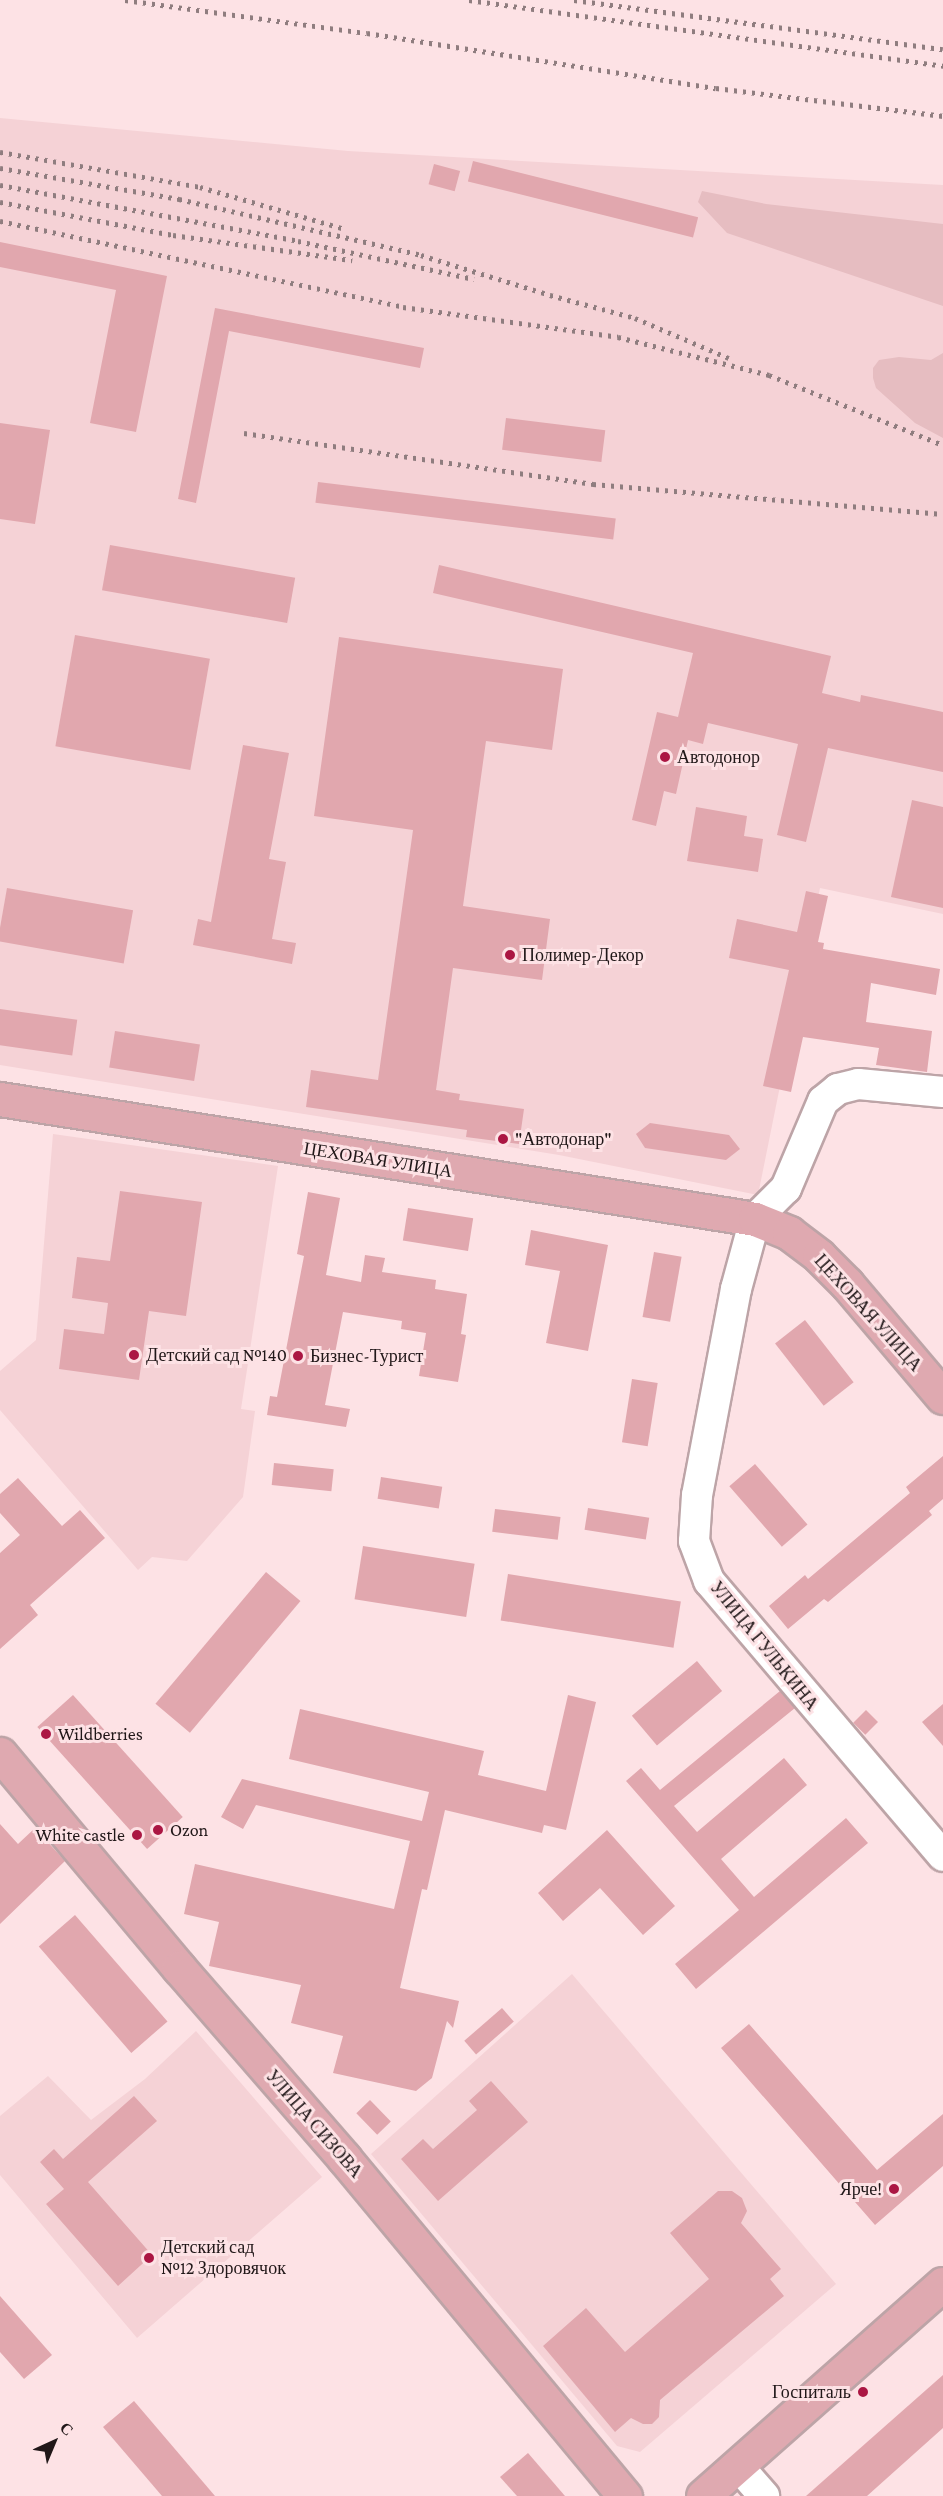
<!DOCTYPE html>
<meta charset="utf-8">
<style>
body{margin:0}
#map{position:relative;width:943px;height:2496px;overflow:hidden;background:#fde2e5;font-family:"Crimson Pro",serif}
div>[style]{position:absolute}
.built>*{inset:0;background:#f5d2d6}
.green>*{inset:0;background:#e6bdc1}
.building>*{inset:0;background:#e1a7ae;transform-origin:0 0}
.roads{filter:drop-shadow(2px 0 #bda4a7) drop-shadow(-2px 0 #bda4a7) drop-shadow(0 2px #bda4a7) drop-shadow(0 -2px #bda4a7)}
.minor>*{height:30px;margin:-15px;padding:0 15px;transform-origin:15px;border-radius:15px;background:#fff}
.major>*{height:33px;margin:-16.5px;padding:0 16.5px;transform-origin:16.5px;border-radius:16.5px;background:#dfa9b0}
.rail>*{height:4.5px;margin-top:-2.25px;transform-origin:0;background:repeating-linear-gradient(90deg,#8f7d7f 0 3px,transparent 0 9px)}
.dots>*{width:16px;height:16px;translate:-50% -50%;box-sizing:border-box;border:3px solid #fde2e5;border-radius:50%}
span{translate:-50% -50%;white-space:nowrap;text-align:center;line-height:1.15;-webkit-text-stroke:6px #fde2e5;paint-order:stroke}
.poi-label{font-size:18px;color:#201718}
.left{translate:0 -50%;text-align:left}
.right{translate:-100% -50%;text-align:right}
.street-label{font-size:18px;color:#201718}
.north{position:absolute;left:24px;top:2412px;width:60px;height:60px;-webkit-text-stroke:4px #fde2e5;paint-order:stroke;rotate:44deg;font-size:16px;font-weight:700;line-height:24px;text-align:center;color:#201718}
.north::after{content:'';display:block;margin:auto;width:21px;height:27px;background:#201718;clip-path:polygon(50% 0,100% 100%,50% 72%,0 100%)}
</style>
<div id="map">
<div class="built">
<div style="clip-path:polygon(0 118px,348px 151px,943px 185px,943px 914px,820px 888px,758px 1195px,559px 1155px,0 1065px)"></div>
<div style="clip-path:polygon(53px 1134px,278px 1166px,241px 1409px,255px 1411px,243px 1497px,187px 1561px,152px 1557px,138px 1570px,0 1410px,0 1371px,36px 1340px)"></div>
<div style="clip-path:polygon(572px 1974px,836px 2284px,640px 2452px,617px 2446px,371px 2154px)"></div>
<div style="clip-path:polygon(196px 2031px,322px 2177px,137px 2338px,0 2175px,0 2116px,48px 2076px,91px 2120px,145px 2079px)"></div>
</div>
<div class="green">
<div style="clip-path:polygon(702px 191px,766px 204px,943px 224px,943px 306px,727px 233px,698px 202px)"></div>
<div style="clip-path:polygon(943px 353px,943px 438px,915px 423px,876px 388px,873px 378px,873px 368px,879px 360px,899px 357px,931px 360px)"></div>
</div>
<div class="building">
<div style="left:473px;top:161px;width:232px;height:21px;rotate:14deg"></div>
<div style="left:434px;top:164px;width:27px;height:21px;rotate:15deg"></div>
<div style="clip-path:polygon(0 242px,167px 276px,136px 432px,90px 423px,116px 290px,0 267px)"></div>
<div style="clip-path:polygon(215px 308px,424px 348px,420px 368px,229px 331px,196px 503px,178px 499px)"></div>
<div style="left:506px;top:418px;width:100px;height:32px;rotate:7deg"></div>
<div style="clip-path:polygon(0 423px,50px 430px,35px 524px,0 519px)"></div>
<div style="left:318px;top:482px;width:300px;height:21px;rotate:7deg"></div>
<div style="left:110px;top:545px;width:188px;height:46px;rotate:10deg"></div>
<div style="clip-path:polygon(439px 565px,831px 656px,822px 693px,860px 702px,861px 695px,943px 712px,943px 772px,828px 748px,806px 842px,777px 835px,798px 744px,708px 723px,703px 744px,688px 740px,676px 794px,664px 791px,656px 826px,632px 820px,657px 712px,678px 717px,693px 653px,433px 593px)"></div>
<div style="left:75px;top:635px;width:137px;height:113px;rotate:10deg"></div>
<div style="clip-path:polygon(339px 637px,563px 669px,552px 750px,486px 741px,463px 906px,550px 919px,542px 980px,453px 968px,436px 1090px,460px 1094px,459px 1100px,524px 1109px,519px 1144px,466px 1137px,467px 1130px,306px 1107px,311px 1070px,378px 1080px,413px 830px,314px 816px)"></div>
<div style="clip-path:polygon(243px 745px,289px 753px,269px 859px,286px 862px,272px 939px,296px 943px,292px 964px,193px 945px,198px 919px,211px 922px)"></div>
<div style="clip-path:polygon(912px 800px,943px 807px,943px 908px,891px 897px)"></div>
<div style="clip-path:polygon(696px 807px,747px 816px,744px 836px,763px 839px,758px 872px,687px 861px)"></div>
<div style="left:7px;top:888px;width:128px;height:54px;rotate:10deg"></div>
<div style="clip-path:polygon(806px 891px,828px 896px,818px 942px,824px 943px,823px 949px,940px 969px,936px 995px,871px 983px,866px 1022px,932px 1031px,927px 1072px,876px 1065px,879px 1048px,803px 1037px,791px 1092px,763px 1086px,789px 970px,729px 958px,737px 919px,797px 932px)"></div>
<div style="left:0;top:1009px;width:78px;height:36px;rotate:8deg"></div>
<div style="left:115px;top:1031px;width:86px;height:37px;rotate:9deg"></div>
<div style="clip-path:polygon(650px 1123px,729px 1135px,740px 1149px,726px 1160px,645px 1148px,636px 1134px)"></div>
<div style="clip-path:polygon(120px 1191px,202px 1202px,186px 1316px,149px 1311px,139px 1380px,59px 1369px,64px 1329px,104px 1334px,108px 1303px,72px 1298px,77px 1257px,110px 1261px)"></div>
<div style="clip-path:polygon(308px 1192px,340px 1198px,326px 1275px,361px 1282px,365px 1255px,385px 1258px,382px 1272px,436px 1280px,435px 1289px,467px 1294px,461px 1334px,466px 1335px,458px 1382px,419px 1376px,426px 1333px,401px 1329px,402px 1321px,343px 1312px,325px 1405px,350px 1409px,346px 1427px,267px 1415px,270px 1396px,277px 1397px,304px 1256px,297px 1254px)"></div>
<div style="left:408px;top:1208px;width:66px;height:33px;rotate:9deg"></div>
<div style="clip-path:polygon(531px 1230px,608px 1245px,588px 1351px,546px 1343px,560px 1271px,525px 1265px)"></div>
<div style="left:654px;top:1252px;width:28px;height:66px;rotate:10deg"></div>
<div style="left:805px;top:1320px;width:79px;height:38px;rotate:52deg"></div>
<div style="left:632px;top:1379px;width:26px;height:64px;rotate:9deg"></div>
<div style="clip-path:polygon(943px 1456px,943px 1499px,929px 1511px,932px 1515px,828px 1602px,824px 1599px,788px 1629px,769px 1606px,805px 1575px,808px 1579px,910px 1493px,906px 1487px)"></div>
<div style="left:274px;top:1463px;width:60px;height:22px;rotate:6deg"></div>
<div style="left:755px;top:1464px;width:80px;height:34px;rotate:49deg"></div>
<div style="left:381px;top:1477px;width:62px;height:22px;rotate:9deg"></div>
<div style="clip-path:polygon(18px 1478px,62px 1526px,80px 1510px,105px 1538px,30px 1605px,38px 1615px,0 1649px,0 1553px,20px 1535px,0 1513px,0 1494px)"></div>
<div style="left:588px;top:1508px;width:62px;height:22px;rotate:9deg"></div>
<div style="left:495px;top:1509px;width:66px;height:23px;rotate:7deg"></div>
<div style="left:363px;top:1546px;width:113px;height:54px;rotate:9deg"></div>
<div style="left:266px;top:1572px;width:45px;height:172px;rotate:40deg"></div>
<div style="left:508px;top:1574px;width:175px;height:47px;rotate:9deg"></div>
<div style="left:697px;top:1661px;width:39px;height:85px;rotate:50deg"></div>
<div style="clip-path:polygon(780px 1691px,795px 1708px,674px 1806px,697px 1832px,784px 1758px,807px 1785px,721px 1859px,754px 1897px,846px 1818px,868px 1843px,696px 1989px,675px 1964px,739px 1910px,626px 1781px,641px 1768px,660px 1790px)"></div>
<div style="left:73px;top:1695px;width:164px;height:48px;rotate:48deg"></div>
<div style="clip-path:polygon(568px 1695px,596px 1702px,566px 1830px,544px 1825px,542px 1833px,445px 1810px,427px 1890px,422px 1889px,400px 1988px,459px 2001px,453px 2028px,447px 2021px,432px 2078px,416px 2091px,333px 2073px,343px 2036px,291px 2023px,301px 1985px,209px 1966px,219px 1922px,184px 1914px,195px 1864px,394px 1909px,410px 1841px,256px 1805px,243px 1829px,221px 1817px,242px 1779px,422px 1821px,429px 1792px,289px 1759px,300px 1709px,484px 1751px,478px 1775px,546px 1791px)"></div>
<div style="clip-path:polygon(943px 1704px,943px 1746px,922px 1722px)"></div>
<div style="left:866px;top:1710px;width:17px;height:18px;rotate:45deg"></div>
<div style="clip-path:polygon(0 1824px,18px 1844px,35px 1828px,65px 1861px,0 1924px)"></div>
<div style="clip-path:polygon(607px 1830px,675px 1906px,643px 1935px,600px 1888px,563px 1921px,538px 1893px)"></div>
<div style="left:75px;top:1915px;width:141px;height:48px;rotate:49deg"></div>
<div style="left:502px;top:2008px;width:18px;height:50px;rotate:49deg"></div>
<div style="clip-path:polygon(749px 2024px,877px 2170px,943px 2114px,943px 2166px,875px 2225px,721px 2048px)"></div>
<div style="clip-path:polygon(491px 2081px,528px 2122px,438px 2201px,401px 2159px,423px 2139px,433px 2149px,477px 2110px,469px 2101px)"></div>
<div style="clip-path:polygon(134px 2096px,157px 2121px,88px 2182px,152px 2255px,118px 2286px,46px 2204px,64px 2189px,40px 2162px,54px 2149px,63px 2159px)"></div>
<div style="left:370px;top:2100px;width:30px;height:19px;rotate:46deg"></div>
<div style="clip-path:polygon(718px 2191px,732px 2191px,742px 2198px,747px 2211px,741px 2223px,781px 2269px,770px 2279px,784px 2296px,660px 2400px,659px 2417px,652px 2424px,643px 2424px,631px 2418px,615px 2432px,543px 2346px,586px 2308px,625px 2352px,709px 2279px,670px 2233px)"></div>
<div style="clip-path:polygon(0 2296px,52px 2355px,24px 2379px,0 2352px)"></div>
<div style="clip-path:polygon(943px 2375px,943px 2428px,867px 2496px,806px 2496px)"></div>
<div style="clip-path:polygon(134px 2401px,215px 2496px,162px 2496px,103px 2427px)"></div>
<div style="clip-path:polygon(528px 2453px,565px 2496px,517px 2496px,500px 2477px)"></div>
</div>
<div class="roads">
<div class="minor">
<div style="left:943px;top:1092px;width:85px;rotate:-174.6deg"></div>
<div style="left:858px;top:1084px;width:21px;rotate:166deg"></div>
<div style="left:838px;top:1089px;width:19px;rotate:141deg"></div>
<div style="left:823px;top:1101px;width:95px;rotate:113deg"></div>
<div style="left:786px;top:1188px;width:44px;rotate:135deg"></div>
<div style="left:755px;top:1219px;width:73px;rotate:105.2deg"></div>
<div style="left:736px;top:1289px;width:210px;rotate:100.7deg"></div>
<div style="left:697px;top:1495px;width:46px;rotate:93.7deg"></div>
<div style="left:694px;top:1541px;width:43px;rotate:69.4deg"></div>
<div style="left:709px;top:1581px;width:361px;rotate:49.6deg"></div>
<div style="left:738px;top:2466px;width:40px;rotate:49deg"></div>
</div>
<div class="major">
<div style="left:0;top:1099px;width:764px;rotate:9.03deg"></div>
<div style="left:755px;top:1219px;width:37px;rotate:22deg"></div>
<div style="left:789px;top:1233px;width:38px;rotate:37deg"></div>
<div style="left:819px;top:1256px;width:40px;rotate:45deg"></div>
<div style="left:847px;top:1284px;width:148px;rotate:49.7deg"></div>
<div style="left:0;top:1754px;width:279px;rotate:50.1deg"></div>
<div style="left:179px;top:1968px;width:252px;rotate:49deg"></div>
<div style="left:344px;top:2158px;width:440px;rotate:50.3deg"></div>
<div style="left:703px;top:2496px;width:320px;rotate:-41.5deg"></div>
</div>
</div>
<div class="rail">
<div style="left:125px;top:0;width:244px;rotate:7.8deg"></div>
<div style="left:367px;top:33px;width:353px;rotate:9deg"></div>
<div style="left:716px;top:88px;width:229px;rotate:7deg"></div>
<div style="left:469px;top:0;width:479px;rotate:7.9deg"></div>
<div style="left:574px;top:0;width:372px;rotate:7.6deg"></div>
<div style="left:0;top:152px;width:203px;rotate:9.9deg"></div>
<div style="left:200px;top:187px;width:148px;rotate:16.1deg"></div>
<div style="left:0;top:168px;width:182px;rotate:9.8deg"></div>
<div style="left:179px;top:199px;width:248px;rotate:13deg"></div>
<div style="left:421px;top:255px;width:135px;rotate:17.2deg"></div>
<div style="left:550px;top:295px;width:88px;rotate:15.1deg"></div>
<div style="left:635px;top:318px;width:102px;rotate:23.1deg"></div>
<div style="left:0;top:185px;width:303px;rotate:10.6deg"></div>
<div style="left:298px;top:241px;width:180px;rotate:12.2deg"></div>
<div style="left:0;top:202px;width:176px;rotate:10.8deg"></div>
<div style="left:173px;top:235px;width:181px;rotate:8deg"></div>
<div style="left:0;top:221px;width:412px;rotate:12deg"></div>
<div style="left:403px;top:307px;width:217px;rotate:7.9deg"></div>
<div style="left:618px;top:337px;width:156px;rotate:14.1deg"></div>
<div style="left:769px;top:375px;width:188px;rotate:21.9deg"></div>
<div style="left:244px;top:433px;width:353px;rotate:8.3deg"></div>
<div style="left:593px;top:484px;width:351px;rotate:4.9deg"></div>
</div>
<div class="dots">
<div style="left:665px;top:757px;background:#ab1643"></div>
<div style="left:510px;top:955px;background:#ab1643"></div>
<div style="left:503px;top:1139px;background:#ab1643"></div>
<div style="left:134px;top:1355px;background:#ab1643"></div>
<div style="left:298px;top:1356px;background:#ab1643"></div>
<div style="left:46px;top:1734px;background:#ab1643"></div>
<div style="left:158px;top:1830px;background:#ab1643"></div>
<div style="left:137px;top:1835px;background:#ab1643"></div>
<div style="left:894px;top:2189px;background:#ab1643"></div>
<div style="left:149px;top:2258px;background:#ab1643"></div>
<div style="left:863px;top:2392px;background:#ab1643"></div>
</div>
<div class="poi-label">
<span class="left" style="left:677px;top:757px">Автодонор</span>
<span class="left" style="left:522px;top:955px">Полимер-Декор</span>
<span class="left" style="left:515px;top:1139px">"Автодонар"</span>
<span class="left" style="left:146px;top:1355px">Детский сад №140</span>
<span class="left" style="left:310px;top:1356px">Бизнес-Турист</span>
<span class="left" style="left:58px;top:1734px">Wildberries</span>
<span class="left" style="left:170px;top:1830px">Ozon</span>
<span class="right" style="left:125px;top:1835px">White castle</span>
<span class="right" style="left:882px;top:2189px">Ярче!</span>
<span class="left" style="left:161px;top:2258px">Детский сад<br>№12 Здоровячок</span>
<span class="right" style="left:851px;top:2392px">Госпиталь</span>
</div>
<div class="street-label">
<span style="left:378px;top:1160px;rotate:9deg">ЦЕХОВАЯ УЛИЦА</span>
<span style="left:868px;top:1313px;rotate:48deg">ЦЕХОВАЯ УЛИЦА</span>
<span style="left:764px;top:1646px;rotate:51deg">УЛИЦА ГУЛЬКИНА</span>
<span style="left:314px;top:2124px;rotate:49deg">УЛИЦА СИЗОВА</span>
</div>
<div class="north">С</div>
</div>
